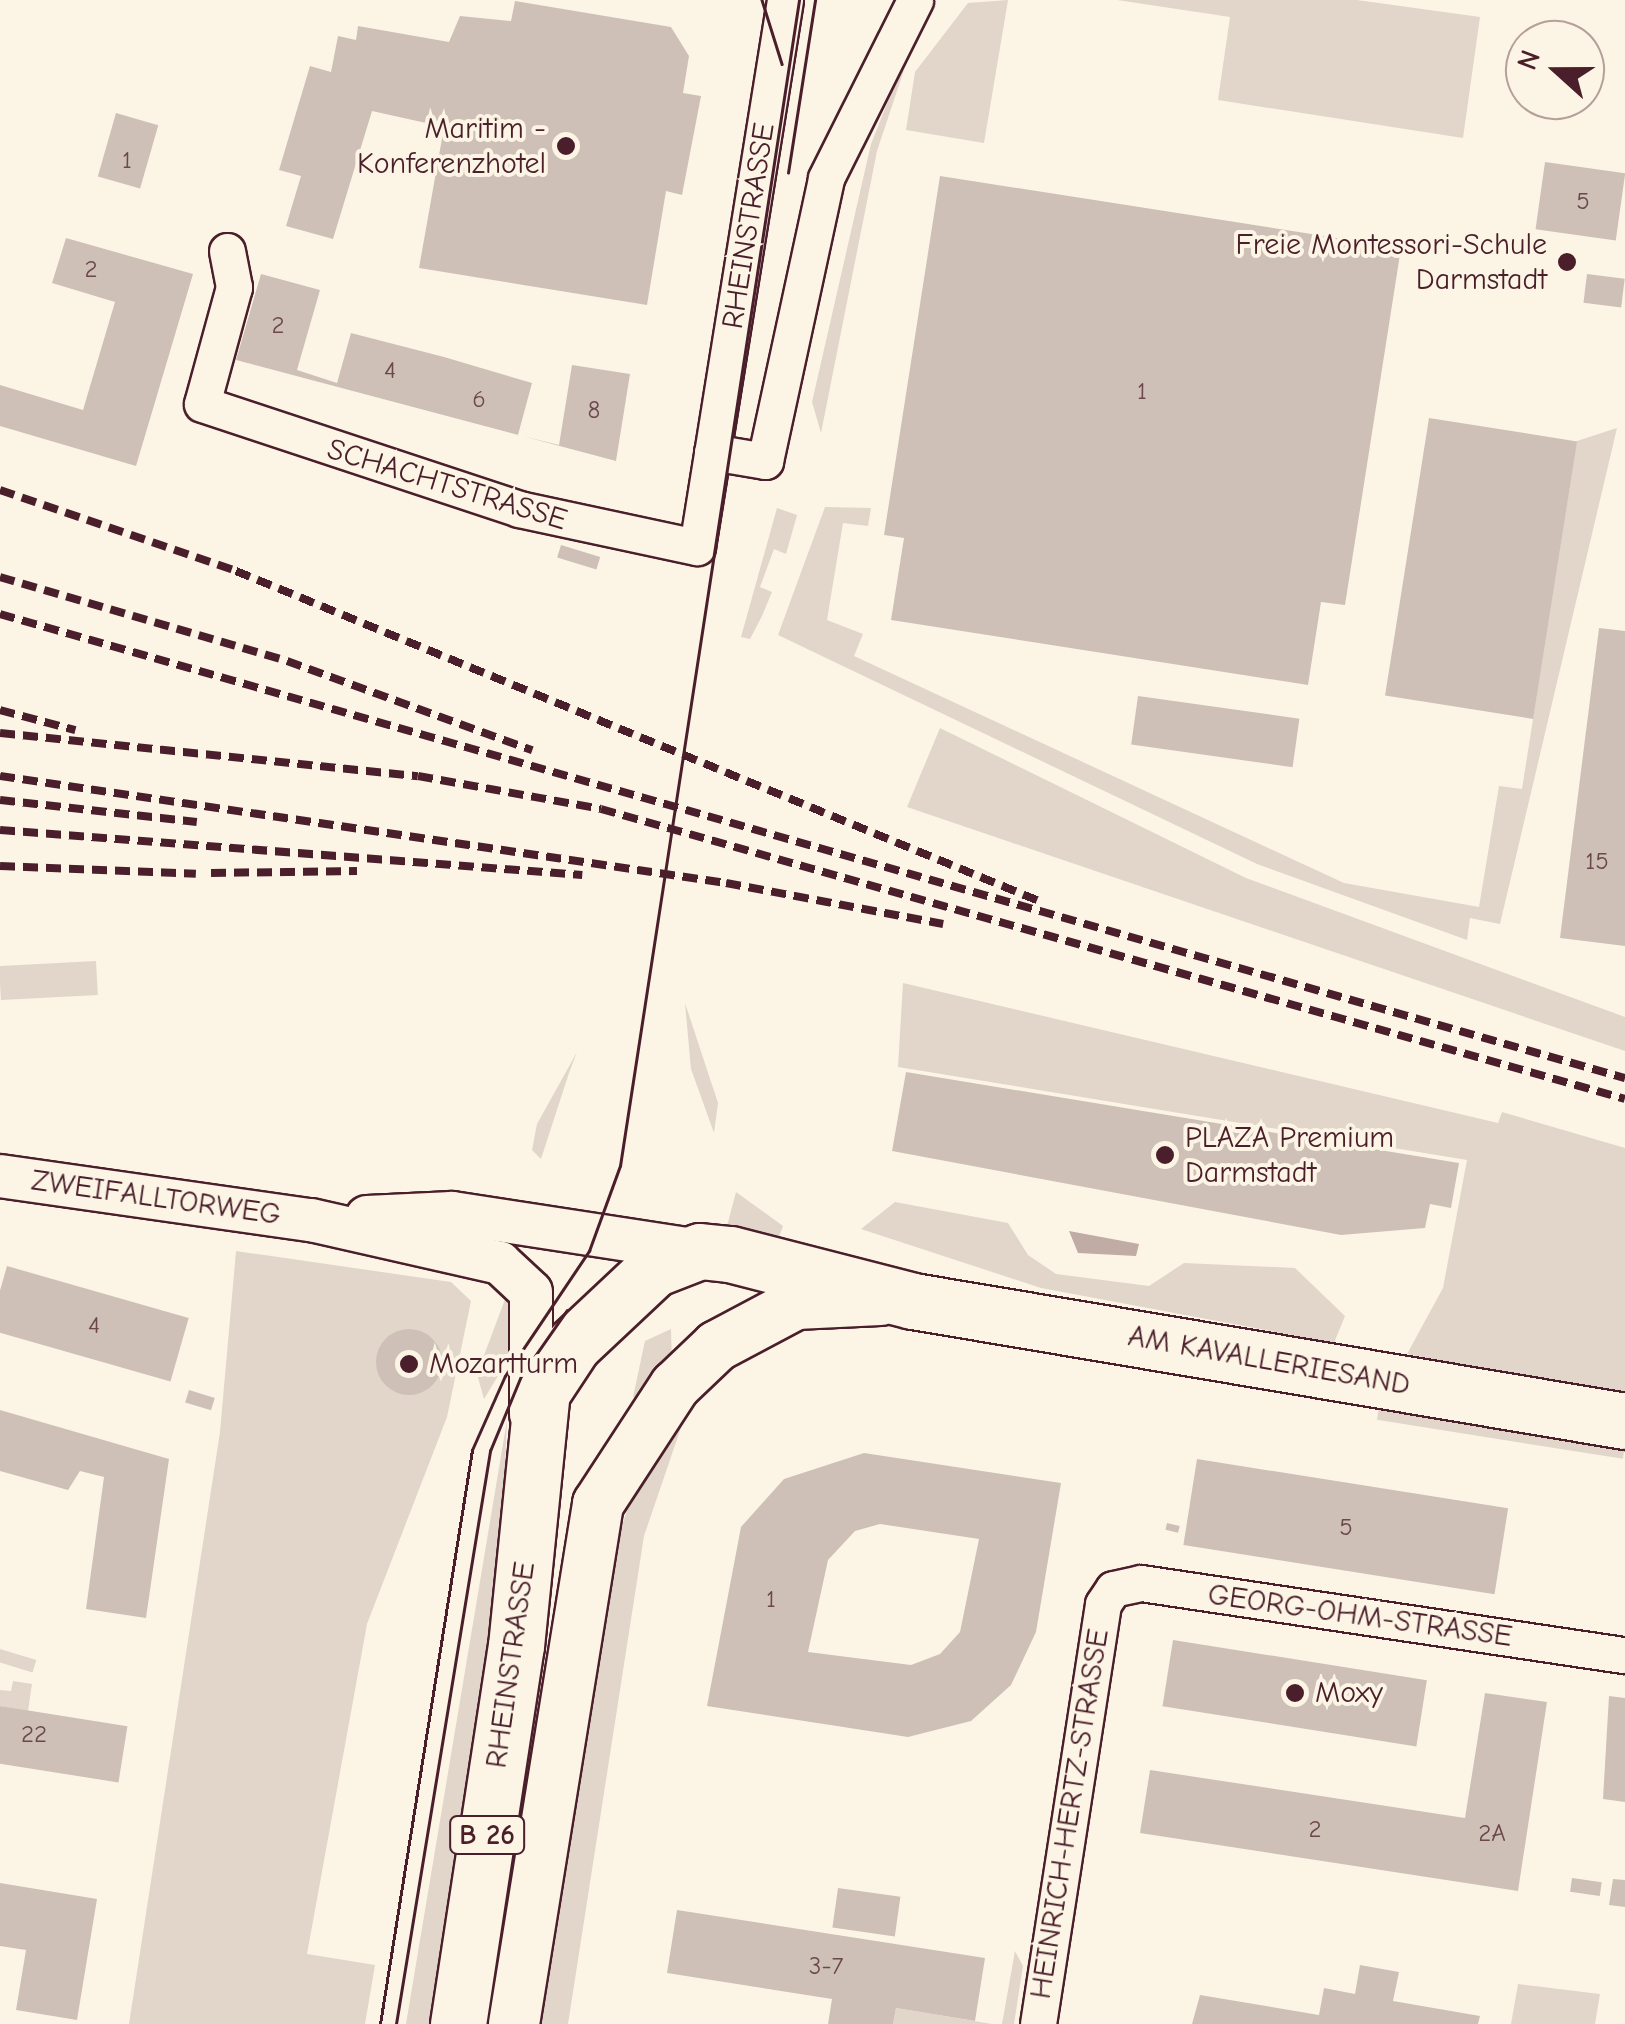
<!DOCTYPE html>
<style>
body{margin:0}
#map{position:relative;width:1625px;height:2024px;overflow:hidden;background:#fcf5e5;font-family:"Comic Neue",sans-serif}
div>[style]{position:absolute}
.green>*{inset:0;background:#e2d5ca;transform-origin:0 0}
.water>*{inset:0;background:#c0aca5}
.building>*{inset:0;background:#cfc0b7;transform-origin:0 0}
.round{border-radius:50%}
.roads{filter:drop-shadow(2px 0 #4a1f2b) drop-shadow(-2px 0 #4a1f2b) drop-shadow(0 2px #4a1f2b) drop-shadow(0 -2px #4a1f2b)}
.minor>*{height:35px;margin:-17.5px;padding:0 17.5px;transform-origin:17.5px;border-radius:17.5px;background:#fcf5e5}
.tertiary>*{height:42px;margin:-21px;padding:0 21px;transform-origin:21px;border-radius:21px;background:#fcf5e5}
.secondary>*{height:50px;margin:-25px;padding:0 25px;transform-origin:25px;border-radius:25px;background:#fcf5e5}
.primary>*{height:55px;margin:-27.5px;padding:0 27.5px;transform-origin:27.5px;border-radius:27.5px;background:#fcf5e5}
.tram>*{height:2.5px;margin:-1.25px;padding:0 1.25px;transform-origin:1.25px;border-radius:1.25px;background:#4a1f2b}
.rail>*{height:8px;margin-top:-4px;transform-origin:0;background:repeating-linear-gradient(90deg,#4a1f2b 0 15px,transparent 0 23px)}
.dots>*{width:28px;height:28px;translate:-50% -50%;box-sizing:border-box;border:5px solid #fcf5e5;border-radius:50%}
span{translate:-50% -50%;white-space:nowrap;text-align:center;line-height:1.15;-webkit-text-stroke:8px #fcf5e5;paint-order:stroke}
.number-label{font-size:25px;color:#6b474e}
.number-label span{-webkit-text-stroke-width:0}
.shield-label span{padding:2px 8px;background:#fcf5e5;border:2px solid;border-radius:8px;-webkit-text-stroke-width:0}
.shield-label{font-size:28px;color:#4a1f2b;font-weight:700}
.poi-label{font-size:30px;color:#4a1f2b}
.right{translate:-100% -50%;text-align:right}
.left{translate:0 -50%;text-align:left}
.street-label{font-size:30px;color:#4a1f2b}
.north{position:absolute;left:1505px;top:20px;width:100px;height:100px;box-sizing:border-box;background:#fcf5e5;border:2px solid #b59f9b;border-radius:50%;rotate:291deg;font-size:28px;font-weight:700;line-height:40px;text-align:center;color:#4a1f2b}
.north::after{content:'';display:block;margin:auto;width:35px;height:45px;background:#4a1f2b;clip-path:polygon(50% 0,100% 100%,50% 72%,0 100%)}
</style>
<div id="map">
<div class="green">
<div style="clip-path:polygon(1008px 0,984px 143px,906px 130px,915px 72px,968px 3px)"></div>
<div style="clip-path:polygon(1117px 0,1357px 0,1480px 17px,1463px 138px,1218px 100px,1230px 17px)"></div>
<div style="clip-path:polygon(924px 10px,877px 151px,821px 433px,812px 402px,871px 144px)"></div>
<div style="clip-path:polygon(1617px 428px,1500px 924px,1470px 918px,1467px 940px,1257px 864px,778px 635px,825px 507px,871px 508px,868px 526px,843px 523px,827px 620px,863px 634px,854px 656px,1344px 883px,1479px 907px,1499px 786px,1522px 789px,1577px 441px)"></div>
<div style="clip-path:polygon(777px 508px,797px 515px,786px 554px,774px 549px,760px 587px,772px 592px,762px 616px,750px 639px,741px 637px)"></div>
<div style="clip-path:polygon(940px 728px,1246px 878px,1625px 1017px,1625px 1051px,907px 807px)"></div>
<div style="left:96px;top:961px;width:34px;height:97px;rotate:87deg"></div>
<div style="clip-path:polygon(903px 983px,1498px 1123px,1502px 1112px,1625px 1148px,1625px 1398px,1407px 1354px,1443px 1288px,1467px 1160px,898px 1067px)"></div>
<div style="clip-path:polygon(685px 1003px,718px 1103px,714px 1133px,691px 1069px)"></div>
<div style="clip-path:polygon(577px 1052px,569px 1073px,541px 1159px,532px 1150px,537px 1124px)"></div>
<div style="clip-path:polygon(736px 1192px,783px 1226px,779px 1237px,726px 1230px)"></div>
<div style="clip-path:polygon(895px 1202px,1008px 1223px,1028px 1255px,1056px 1274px,1149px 1286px,1184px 1263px,1295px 1268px,1345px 1316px,1334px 1343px,1041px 1288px,861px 1229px)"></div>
<div style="clip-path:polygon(236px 1251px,451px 1282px,471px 1301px,447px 1417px,367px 1624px,307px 1954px,375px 1965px,365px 2024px,129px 2024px,220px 1432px)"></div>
<div style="clip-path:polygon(507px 1294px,515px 1348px,484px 1399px,477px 1374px)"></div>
<div style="clip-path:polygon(671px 1329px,672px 1365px,645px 1400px,633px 1397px,645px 1341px)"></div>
<div style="left:1379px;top:1407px;width:249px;height:13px;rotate:9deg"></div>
<div style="clip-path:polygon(687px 1410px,644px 1536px,568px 2024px,541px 2024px,620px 1533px,632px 1494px)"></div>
<div style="clip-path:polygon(507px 1420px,501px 1567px,433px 2024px,406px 2024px)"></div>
<div style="left:0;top:1649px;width:38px;height:13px;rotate:17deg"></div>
<div style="clip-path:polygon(13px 1681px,32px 1684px,28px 1711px,0 1706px,0 1690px,11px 1691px)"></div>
<div style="clip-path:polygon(1015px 1951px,1023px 1966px,1014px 2024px,1002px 2024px)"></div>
<div style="clip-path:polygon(1518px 1984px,1600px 1994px,1595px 2024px,1511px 2024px)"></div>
<div style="clip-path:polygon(896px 2008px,992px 2024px,893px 2024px)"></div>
</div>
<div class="water">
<div style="clip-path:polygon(1069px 1231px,1139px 1244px,1136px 1256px,1078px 1253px)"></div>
</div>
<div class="building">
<div style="clip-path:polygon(515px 1px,671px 27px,689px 56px,683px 93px,701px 96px,682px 195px,666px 191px,647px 305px,419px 268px,444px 127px,372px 111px,333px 239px,286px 226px,301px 176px,279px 170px,310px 66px,331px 72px,338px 36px,356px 40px,358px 26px,449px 42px,460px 16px,511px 21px)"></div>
<div style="left:116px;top:113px;width:44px;height:66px;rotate:16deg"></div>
<div style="left:1545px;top:162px;width:81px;height:68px;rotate:8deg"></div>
<div style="clip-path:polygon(940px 176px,1401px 248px,1345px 605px,1321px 602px,1308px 685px,891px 620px,904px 538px,884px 535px)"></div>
<div style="clip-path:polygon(66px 238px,193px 274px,136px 466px,0 426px,0 385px,83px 410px,115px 302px,52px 283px)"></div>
<div style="clip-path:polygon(261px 274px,320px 290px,297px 370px,337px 383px,351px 333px,444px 357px,532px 383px,518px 435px,559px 445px,572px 365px,630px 374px,616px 461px,236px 360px)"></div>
<div style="left:1587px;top:274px;width:38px;height:29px;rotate:7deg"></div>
<div style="left:1429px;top:418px;width:150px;height:281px;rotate:9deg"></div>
<div style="left:561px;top:545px;width:41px;height:13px;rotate:17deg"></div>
<div style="clip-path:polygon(1599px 628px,1625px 631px,1625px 946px,1560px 938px)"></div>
<div style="left:1138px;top:696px;width:163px;height:49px;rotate:8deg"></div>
<div style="clip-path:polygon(906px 1072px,1459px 1163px,1451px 1208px,1430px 1204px,1425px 1228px,1341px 1235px,892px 1151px)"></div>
<div style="left:7px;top:1266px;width:189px;height:66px;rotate:16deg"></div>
<div class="round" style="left:376px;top:1329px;width:66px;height:66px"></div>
<div style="left:189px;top:1390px;width:27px;height:13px;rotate:17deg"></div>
<div style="clip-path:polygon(0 1410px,169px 1459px,146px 1618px,86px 1609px,104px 1477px,80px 1471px,68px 1490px,0 1471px)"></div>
<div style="clip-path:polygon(evenodd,864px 1453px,1061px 1483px,1036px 1632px,1011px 1685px,971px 1721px,908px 1737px,707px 1706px,741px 1527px,784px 1479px,864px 1453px,880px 1524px,979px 1539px,960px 1632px,940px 1654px,911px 1665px,808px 1652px,828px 1560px,855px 1531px,880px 1524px)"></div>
<div style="left:1197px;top:1459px;width:315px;height:87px;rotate:9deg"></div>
<div style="left:1167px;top:1523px;width:13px;height:7px;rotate:13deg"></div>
<div style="left:1173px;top:1640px;width:257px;height:67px;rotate:9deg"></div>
<div style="clip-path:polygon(1485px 1693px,1547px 1702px,1518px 1891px,1140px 1833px,1150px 1770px,1465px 1818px)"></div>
<div style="clip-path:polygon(1609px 1696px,1625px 1698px,1625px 1802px,1603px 1799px)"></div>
<div style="left:0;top:1706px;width:129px;height:57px;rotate:9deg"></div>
<div style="left:1572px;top:1878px;width:30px;height:14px;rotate:8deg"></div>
<div style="clip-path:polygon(1613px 1879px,1625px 1880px,1625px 1907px,1609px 1905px)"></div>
<div style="clip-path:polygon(0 1883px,97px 1899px,77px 2020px,16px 2010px,26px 1950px,0 1946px)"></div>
<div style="left:838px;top:1888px;width:63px;height:40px;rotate:8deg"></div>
<div style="clip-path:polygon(677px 1910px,985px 1958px,975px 2021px,896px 2008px,893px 2024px,828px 2024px,832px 1999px,667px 1973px)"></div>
<div style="clip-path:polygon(1360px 1965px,1399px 1972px,1393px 2001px,1480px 2016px,1478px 2024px,1192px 2024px,1200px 1995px,1319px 2015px,1324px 1988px,1355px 1994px)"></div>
</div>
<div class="roads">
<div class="minor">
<div style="left:227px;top:251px;width:37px;rotate:79deg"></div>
<div style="left:234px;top:287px;width:121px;rotate:105.3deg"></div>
<div style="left:202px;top:404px;width:334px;rotate:18.3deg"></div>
<div style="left:519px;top:509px;width:182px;rotate:12.1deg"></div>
<div style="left:697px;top:547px;width:554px;rotate:-80.86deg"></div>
<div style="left:712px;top:452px;width:54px;rotate:9.6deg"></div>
<div style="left:765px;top:461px;width:289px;rotate:-77.8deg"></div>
<div style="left:826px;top:178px;width:199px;rotate:-63.4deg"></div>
<div style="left:1038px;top:2024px;width:425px;rotate:-81.2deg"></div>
<div style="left:1103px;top:1604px;width:18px;rotate:-56deg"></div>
<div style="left:1113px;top:1589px;width:29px;rotate:-12deg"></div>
<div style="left:1141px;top:1583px;width:489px;rotate:8.5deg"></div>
</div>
<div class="tertiary">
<div style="left:0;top:1176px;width:314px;rotate:8.1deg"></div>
<div style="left:311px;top:1220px;width:194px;rotate:12.8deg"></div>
<div style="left:500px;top:1263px;width:42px;rotate:43.1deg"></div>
<div style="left:531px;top:1292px;width:122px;rotate:90deg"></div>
<div style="left:367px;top:1217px;width:85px;rotate:-2.7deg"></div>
<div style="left:452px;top:1213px;width:251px;rotate:8.7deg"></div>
</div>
<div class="secondary">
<div style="left:514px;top:2024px;width:527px;rotate:-80.82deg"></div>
<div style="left:598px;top:1504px;width:141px;rotate:-56.9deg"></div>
<div style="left:675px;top:1386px;width:58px;rotate:-43.6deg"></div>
<div style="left:717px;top:1346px;width:89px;rotate:-28deg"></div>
<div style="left:796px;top:1304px;width:84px;rotate:-2.7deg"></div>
</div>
<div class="primary">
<div style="left:458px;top:2024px;width:382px;rotate:-81.3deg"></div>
<div style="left:516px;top:1646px;width:255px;rotate:-84.2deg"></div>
<div style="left:542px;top:1392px;width:56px;rotate:-56.6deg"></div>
<div style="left:573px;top:1345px;width:111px;rotate:-43.2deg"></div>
<div style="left:654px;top:1269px;width:49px;rotate:-21.4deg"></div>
<div style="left:700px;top:1251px;width:30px;rotate:6deg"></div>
<div style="left:730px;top:1254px;width:189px;rotate:14.4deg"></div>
<div style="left:913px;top:1301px;width:722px;rotate:9.57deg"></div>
</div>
</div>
<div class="tram">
<div style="left:762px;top:0;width:67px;rotate:72.6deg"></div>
<div style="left:788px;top:173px;width:175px;rotate:-81.1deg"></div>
<div style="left:380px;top:2024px;width:581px;rotate:-80.89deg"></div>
<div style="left:472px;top:1450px;width:81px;rotate:-66deg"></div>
<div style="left:505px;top:1376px;width:151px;rotate:-56.1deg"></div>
<div style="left:589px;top:1251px;width:90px;rotate:-70deg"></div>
<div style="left:620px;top:1166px;width:1180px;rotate:-81.27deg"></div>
<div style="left:396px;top:2024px;width:581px;rotate:-80.68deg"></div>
<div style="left:490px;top:1451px;width:81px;rotate:-67.5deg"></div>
<div style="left:521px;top:1376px;width:80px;rotate:-55.1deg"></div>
</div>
<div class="rail">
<div style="left:0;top:490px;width:250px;rotate:18.9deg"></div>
<div style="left:236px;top:571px;width:868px;rotate:22.34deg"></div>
<div style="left:0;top:577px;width:299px;rotate:16.3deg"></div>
<div style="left:287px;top:661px;width:261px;rotate:20deg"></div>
<div style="left:0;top:614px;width:1690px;rotate:15.94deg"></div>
<div style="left:0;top:710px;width:78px;rotate:14.9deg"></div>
<div style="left:0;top:733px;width:420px;rotate:5.9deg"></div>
<div style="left:418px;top:776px;width:186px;rotate:10.2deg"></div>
<div style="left:601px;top:809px;width:1064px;rotate:15.81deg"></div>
<div style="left:0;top:776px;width:734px;rotate:8.38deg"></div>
<div style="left:726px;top:883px;width:221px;rotate:10.7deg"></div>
<div style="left:0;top:800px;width:198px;rotate:6.4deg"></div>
<div style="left:0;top:830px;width:584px;rotate:4.42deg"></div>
<div style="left:0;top:866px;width:196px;rotate:2.3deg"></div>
<div style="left:211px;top:873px;width:146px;rotate:-0.8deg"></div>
</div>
<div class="dots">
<div style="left:566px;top:146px;background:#4a1f2b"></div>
<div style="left:1567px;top:262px;background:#4a1f2b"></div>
<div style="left:1165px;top:1155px;background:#4a1f2b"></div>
<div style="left:409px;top:1364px;background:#4a1f2b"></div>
<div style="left:1295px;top:1693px;background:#4a1f2b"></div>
</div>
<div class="number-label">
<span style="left:127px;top:160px">1</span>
<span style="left:1583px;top:201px">5</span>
<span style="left:91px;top:269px">2</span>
<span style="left:278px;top:325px">2</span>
<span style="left:390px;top:370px">4</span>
<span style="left:1142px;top:391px">1</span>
<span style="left:479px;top:399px">6</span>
<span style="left:594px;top:410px">8</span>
<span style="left:1597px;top:861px">15</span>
<span style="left:94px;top:1325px">4</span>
<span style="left:1346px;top:1527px">5</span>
<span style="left:771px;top:1599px">1</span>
<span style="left:34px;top:1734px">22</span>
<span style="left:1315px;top:1829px">2</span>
<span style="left:1492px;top:1833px">2A</span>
<span style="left:826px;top:1966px">3-7</span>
</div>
<div class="shield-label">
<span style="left:487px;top:1835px">B 26</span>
</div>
<div class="poi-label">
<span class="right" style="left:546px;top:146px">Maritim -<br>Konferenzhotel</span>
<span class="right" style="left:1547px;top:262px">Freie Montessori-Schule<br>Darmstadt</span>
<span class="left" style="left:1185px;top:1155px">PLAZA Premium<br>Darmstadt</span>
<span class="left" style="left:429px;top:1364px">Mozartturm</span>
<span class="left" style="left:1315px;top:1693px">Moxy</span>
</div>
<div class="street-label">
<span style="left:749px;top:226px;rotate:-81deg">RHEINSTRASSE</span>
<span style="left:447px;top:485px;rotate:17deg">SCHACHTSTRASSE</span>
<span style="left:156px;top:1198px;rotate:8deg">ZWEIFALLTORWEG</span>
<span style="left:1269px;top:1361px;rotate:10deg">AM KAVALLERIESAND</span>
<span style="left:1360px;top:1616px;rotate:8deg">GEORG-OHM-STRASSE</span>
<span style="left:511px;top:1665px;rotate:-82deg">RHEINSTRASSE</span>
<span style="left:1070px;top:1814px;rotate:-81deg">HEINRICH-HERTZ-STRASSE</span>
</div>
<div class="north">N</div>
</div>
